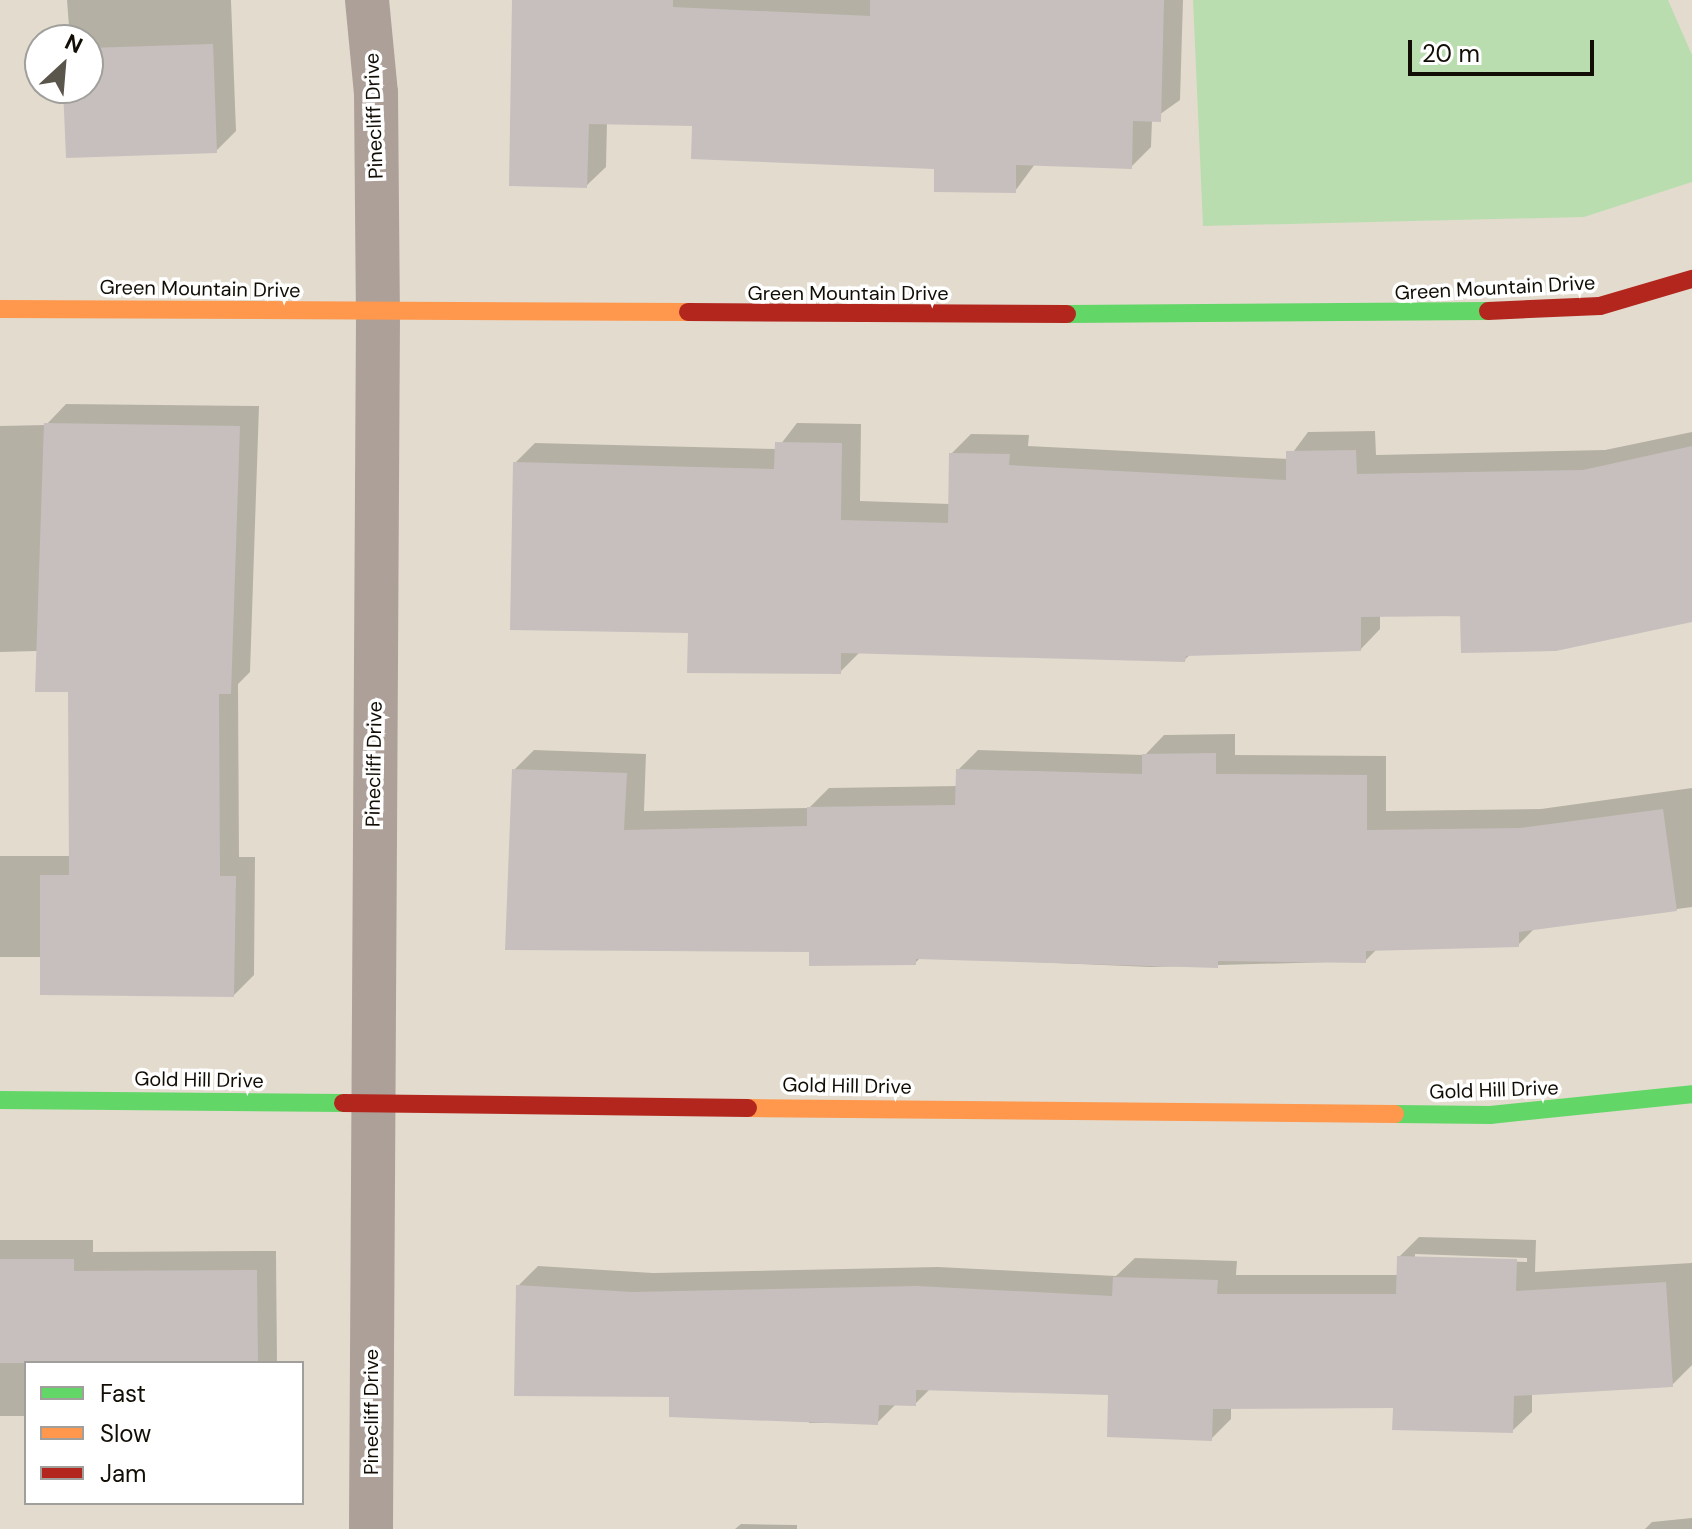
<!DOCTYPE html>
<style>
body{margin:0}
#map{position:relative;width:1692px;height:1529px;overflow:hidden;background:#e3dcce;font-family:"DM Sans",sans-serif}
div>[style]{position:absolute}
.green>*{inset:0;background:#baddb0}
.shadow>*{inset:0;background:#0003}
.building>*{inset:0;background:#c6bfbe}
.street>*{height:44px;margin:-22px;padding:0 22px;transform-origin:22px;border-radius:22px;background:#ada098}
.fast>*{height:18px;margin:-9px;padding:0 9px;transform-origin:9px;border-radius:9px;background:#63d668}
.slow>*{height:18px;margin:-9px;padding:0 9px;transform-origin:9px;border-radius:9px;background:#ff974d}
.jam>*{height:18px;margin:-9px;padding:0 9px;transform-origin:9px;border-radius:9px;background:#b3261e}
span{translate:-50% -50%;white-space:nowrap;text-align:center;line-height:1.15;-webkit-text-stroke:7px #fff;paint-order:stroke}
.street-label{font-size:20px;color:#120e05}
.legend{position:absolute;left:24px;top:1361px;width:280px;height:144px;box-sizing:border-box;background:#fff;border:2px solid #a09f9b;margin:0;padding:10px 14px;list-style:none;font-size:24px;color:#120e05}
.legend li{display:flex;align-items:center;gap:16px;height:40px}
.legend b{width:40px;border:2px solid #a09f9b}
.north{position:absolute;left:24px;top:24px;width:80px;height:80px;box-sizing:border-box;background:#fff;border:2px solid #a09f9b;border-radius:50%;rotate:26deg;font-size:22px;font-weight:700;line-height:32px;text-align:center;color:#120e05}
.north::after{content:'';display:block;margin:auto;width:28px;height:36px;background:#5b564b;clip-path:polygon(50% 0,100% 100%,50% 72%,0 100%)}
.scale{position:absolute;left:1408px;top:40px;width:186px;height:36px;box-sizing:border-box;border:4px solid #120e05;border-top:0;padding-left:10px;font-size:24px;line-height:28px;white-space:nowrap;color:#120e05;-webkit-text-stroke:6px #fff;paint-order:stroke}
</style>
<div id="map">
<div class="green">
<div style="clip-path:polygon(1193px 0,1668px 0,1692px 55px,1692px 182px,1584px 217px,1203px 226px)"></div>
</div>
<div class="shadow">
<div style="clip-path:polygon(67px 0,231px 0,236px 131px,216px 151px,65px 88px,88px 88px,88px 40px,70px 40px)"></div>
<div style="clip-path:polygon(514px 0,1183px 0,1180px 100px,1152px 120px,1151px 147px,1131px 167px,1035px 164px,1015px 191px,936px 167px,694px 124px,607px 122px,606px 167px,586px 186px)"></div>
<div style="clip-path:polygon(66px 404px,259px 406px,250px 672px,238px 684px,239px 857px,255px 857px,254px 975px,234px 995px,42px 957px,0 957px,0 856px,71px 856px,69px 690px,37px 651px,0 652px,0 426px,46px 425px)"></div>
<div style="clip-path:polygon(797px 423px,861px 424px,860px 501px,950px 504px,951px 454px,971px 434px,1029px 435px,1028px 446px,1288px 459px,1308px 432px,1375px 431px,1376px 455px,1605px 450px,1692px 432px,1692px 620px,1380px 615px,1380px 629px,1361px 649px,1191px 654px,1184px 660px,860px 652px,840px 672px,690px 631px,515px 463px,535px 443px,777px 449px)"></div>
<div style="clip-path:polygon(1235px 734px,1235px 755px,1386px 756px,1386px 811px,1541px 809px,1692px 788px,1692px 907px,1535px 928px,1518px 945px,1378px 948px,1365px 961px,1150px 967px,921px 957px,915px 963px,811px 950px,514px 770px,534px 750px,646px 754px,644px 811px,809px 808px,829px 788px,958px 786px,958px 770px,978px 750px,1145px 755px,1164px 735px)"></div>
<div style="clip-path:polygon(evenodd,1419px 1237px,1536px 1240px,1535px 1272px,1692px 1263px,1692px 1365px,1672px 1385px,1532px 1393px,1532px 1412px,1512px 1431px,1395px 1406px,1231px 1407px,1231px 1419px,1211px 1439px,1110px 1393px,931px 1388px,915px 1404px,896px 1404px,877px 1423px,809px 1423px,809px 1414px,671px 1396px,518px 1286px,538px 1266px,653px 1273px,938px 1267px,1116px 1276px,1135px 1258px,1237px 1261px,1236px 1275px,1398px 1275px,1399px 1257px,1419px 1237px,1415px 1254px,1527px 1258px,1527px 1262px,1415px 1258px,1415px 1254px)"></div>
<div style="clip-path:polygon(0 1240px,93px 1240px,93px 1252px,276px 1251px,277px 1363px,26px 1363px,26px 1416px,0 1416px)"></div>
<div style="clip-path:polygon(1692px 1518px,1692px 1529px,1645px 1529px,1652px 1522px)"></div>
<div style="clip-path:polygon(741px 1524px,797px 1525px,797px 1529px,735px 1529px)"></div>
</div>
<div class="building">
<div style="clip-path:polygon(512px 0,673px 0,673px 7px,870px 16px,870px 0,1164px 0,1161px 122px,1133px 121px,1132px 169px,1016px 165px,1016px 193px,934px 192px,934px 169px,691px 159px,692px 126px,589px 124px,587px 188px,509px 186px)"></div>
<div style="clip-path:polygon(213px 44px,217px 153px,66px 158px,63px 88px,88px 88px,88px 48px)"></div>
<div style="clip-path:polygon(44px 423px,240px 426px,231px 694px,219px 694px,220px 876px,236px 876px,234px 997px,40px 995px,40px 875px,69px 875px,68px 692px,35px 692px)"></div>
<div style="clip-path:polygon(775px 442px,842px 443px,841px 520px,948px 523px,949px 453px,1010px 454px,1009px 465px,1286px 480px,1286px 451px,1356px 450px,1357px 474px,1583px 470px,1692px 446px,1692px 622px,1556px 651px,1461px 653px,1460px 616px,1361px 617px,1361px 651px,1186px 656px,1185px 662px,841px 653px,841px 674px,687px 673px,688px 633px,510px 630px,513px 462px,774px 469px)"></div>
<div style="clip-path:polygon(1216px 753px,1216px 774px,1367px 775px,1367px 830px,1520px 828px,1663px 809px,1677px 911px,1519px 932px,1519px 947px,1366px 951px,1366px 963px,1218px 961px,1218px 968px,916px 959px,916px 965px,809px 966px,809px 952px,505px 950px,512px 769px,627px 773px,624px 830px,807px 826px,807px 807px,955px 805px,956px 769px,1142px 774px,1142px 754px)"></div>
<div style="clip-path:polygon(1397px 1256px,1517px 1259px,1516px 1291px,1666px 1282px,1673px 1387px,1514px 1396px,1513px 1433px,1392px 1430px,1393px 1408px,1213px 1409px,1212px 1441px,1107px 1437px,1108px 1395px,916px 1390px,916px 1406px,879px 1405px,878px 1425px,669px 1417px,669px 1397px,514px 1396px,516px 1285px,632px 1292px,917px 1286px,1112px 1296px,1113px 1277px,1218px 1280px,1217px 1294px,1396px 1294px)"></div>
<div style="clip-path:polygon(0 1259px,74px 1259px,74px 1271px,257px 1270px,258px 1363px,0 1363px)"></div>
</div>
<div class="street">
<div style="left:367px;top:0;width:93px;rotate:84.5deg"></div>
<div style="left:376px;top:93px;width:221px;rotate:89.5deg"></div>
<div style="left:378px;top:314px;width:1215px;rotate:90.33deg"></div>
</div>
<div class="fast">
<div style="left:1067px;top:314px;width:421px;rotate:-0.4deg"></div>
<div style="left:0;top:1100px;width:343px;rotate:0.5deg"></div>
<div style="left:1395px;top:1114px;width:95px;rotate:0.6deg"></div>
<div style="left:1490px;top:1115px;width:203px;rotate:-5.9deg"></div>
</div>
<div class="slow">
<div style="left:0;top:309px;width:688px;rotate:0.25deg"></div>
<div style="left:748px;top:1108px;width:647px;rotate:0.53deg"></div>
</div>
<div class="jam">
<div style="left:1488px;top:311px;width:112px;rotate:-2.6deg"></div>
<div style="left:1600px;top:306px;width:96px;rotate:-16.4deg"></div>
<div style="left:688px;top:312px;width:379px;rotate:0.3deg"></div>
<div style="left:343px;top:1103px;width:405px;rotate:0.7deg"></div>
</div>
<div class="street-label">
<span style="left:374px;top:116px;rotate:-92deg">Pinecliff Drive</span>
<span style="left:1495px;top:288px;rotate:-3deg">Green Mountain Drive</span>
<span style="left:200px;top:289px;rotate:1deg">Green Mountain Drive</span>
<span style="left:848px;top:293px">Green Mountain Drive</span>
<span style="left:374px;top:764px;rotate:-89deg">Pinecliff Drive</span>
<span style="left:199px;top:1080px;rotate:1deg">Gold Hill Drive</span>
<span style="left:847px;top:1086px;rotate:1deg">Gold Hill Drive</span>
<span style="left:1494px;top:1090px;rotate:-2deg">Gold Hill Drive</span>
<span style="left:371px;top:1412px;rotate:-90deg">Pinecliff Drive</span>
</div>
<ul class="legend">
<li><b style="height:10px;background:#63d668"></b>Fast</li>
<li><b style="height:10px;background:#ff974d"></b>Slow</li>
<li><b style="height:10px;background:#b3261e"></b>Jam</li>
</ul>
<div class="north">N</div>
<div class="scale">20 m</div>
</div>
